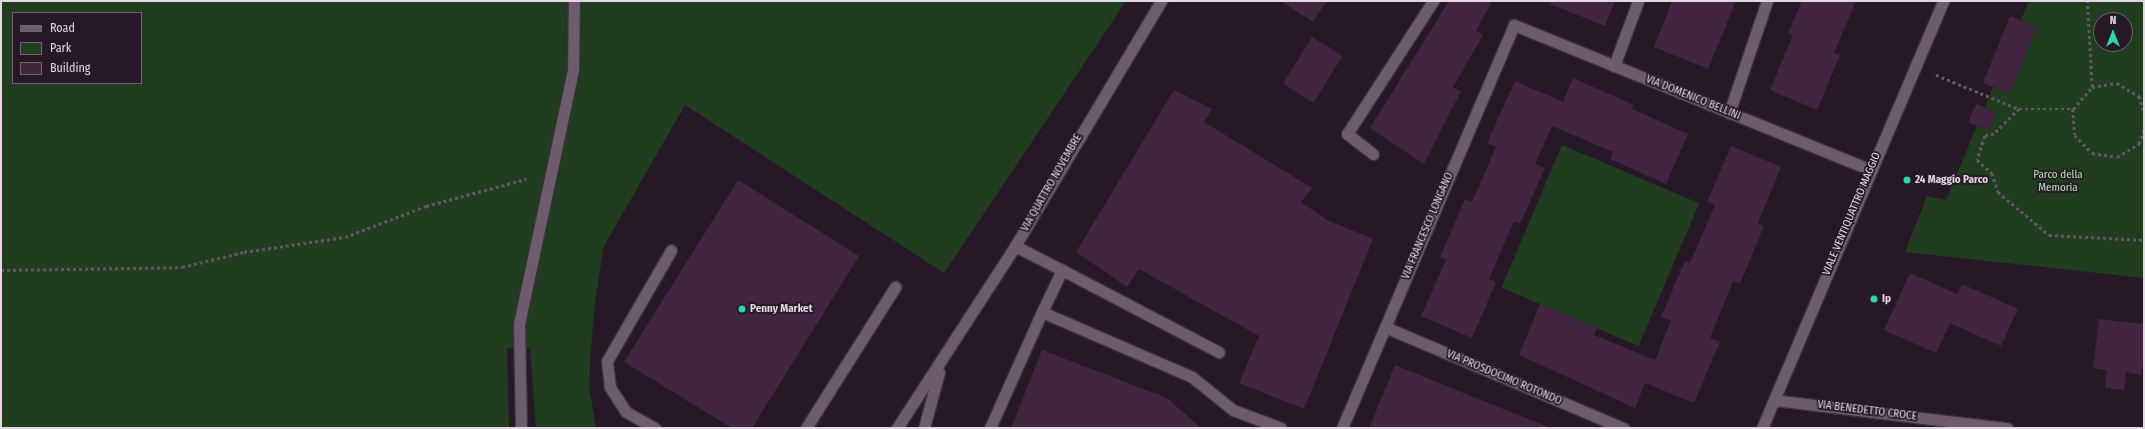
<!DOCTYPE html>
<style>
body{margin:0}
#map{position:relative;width:2145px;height:429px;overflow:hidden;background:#271827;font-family:"Fira Sans Condensed",sans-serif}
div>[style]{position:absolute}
.green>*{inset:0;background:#213d1f;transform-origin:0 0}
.building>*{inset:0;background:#422541;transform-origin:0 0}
.path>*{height:2.5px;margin-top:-1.25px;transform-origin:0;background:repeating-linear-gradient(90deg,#655865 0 3px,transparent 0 6px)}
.roads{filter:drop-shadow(1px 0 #3d333d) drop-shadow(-1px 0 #3d333d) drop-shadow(0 1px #3d333d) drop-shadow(0 -1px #3d333d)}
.service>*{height:11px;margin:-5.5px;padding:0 5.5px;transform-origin:5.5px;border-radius:5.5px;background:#6e5c6e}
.minor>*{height:11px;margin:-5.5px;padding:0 5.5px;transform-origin:5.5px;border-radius:5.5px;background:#6e5c6e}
.secondary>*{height:11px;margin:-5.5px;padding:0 5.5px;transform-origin:5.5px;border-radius:5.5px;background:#6e5c6e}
.dots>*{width:11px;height:11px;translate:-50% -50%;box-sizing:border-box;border:2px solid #271827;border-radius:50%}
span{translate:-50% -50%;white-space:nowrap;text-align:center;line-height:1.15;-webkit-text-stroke:3.5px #271827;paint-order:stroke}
.street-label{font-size:11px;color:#e2d8e2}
.park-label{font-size:11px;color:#b2e6ae}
.poi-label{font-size:11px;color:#e2d8e2;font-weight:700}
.left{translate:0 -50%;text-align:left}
.frame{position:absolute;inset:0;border:2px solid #e2d8e2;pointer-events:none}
.legend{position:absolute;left:12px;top:12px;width:130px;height:72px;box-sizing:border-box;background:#271827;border:1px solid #726572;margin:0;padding:5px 7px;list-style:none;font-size:12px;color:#e2d8e2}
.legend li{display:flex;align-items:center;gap:8px;height:20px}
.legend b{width:20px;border:1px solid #726572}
.north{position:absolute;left:2093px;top:12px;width:40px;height:40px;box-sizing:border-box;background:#271827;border:1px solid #726572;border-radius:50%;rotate:0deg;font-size:11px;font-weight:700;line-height:16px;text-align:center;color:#e2d8e2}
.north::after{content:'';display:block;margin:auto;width:14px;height:18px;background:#2fd4aa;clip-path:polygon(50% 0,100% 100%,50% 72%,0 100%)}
</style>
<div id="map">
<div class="green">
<div style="clip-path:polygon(evenodd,1px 1px,1126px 1px,944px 273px,685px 105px,604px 246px,595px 302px,590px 361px,589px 387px,596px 428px,536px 428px,530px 349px,507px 348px,509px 428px,1px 428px,1px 1px,13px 13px,141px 13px,141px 83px,13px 83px,13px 13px)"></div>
<div style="clip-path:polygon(evenodd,2029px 1px,2144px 1px,2144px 278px,1905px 252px,1927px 196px,1946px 200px,1977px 126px,1988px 130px,1996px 112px,1985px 107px,1993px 87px,2008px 93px,2037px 27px,2021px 20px,2029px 1px,2101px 20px,2125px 20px,2125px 44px,2101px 44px,2101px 20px)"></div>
<div style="left:1562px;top:145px;width:149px;height:155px;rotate:23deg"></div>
</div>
<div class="building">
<div style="clip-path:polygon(1281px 1px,1327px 1px,1313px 22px)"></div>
<div style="clip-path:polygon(1449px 1px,1492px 1px,1476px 31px,1483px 35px,1453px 87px,1461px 91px,1424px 164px,1370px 128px)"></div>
<div style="clip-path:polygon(1551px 1px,1615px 1px,1605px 26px,1550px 4px)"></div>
<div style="clip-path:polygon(1672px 1px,1736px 1px,1708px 69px,1654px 47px)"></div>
<div style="clip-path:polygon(1802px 1px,1856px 1px,1834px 53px,1840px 55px,1817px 110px,1770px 90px,1793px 35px,1788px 33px)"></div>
<div style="left:2010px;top:16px;width:29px;height:72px;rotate:22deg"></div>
<div style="left:1312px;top:37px;width:36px;height:55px;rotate:32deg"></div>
<div style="clip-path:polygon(1573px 78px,1634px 105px,1632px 109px,1688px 134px,1666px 184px,1610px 159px,1613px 152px,1552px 126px,1535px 164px,1545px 168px,1520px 224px,1514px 221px,1489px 279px,1496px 282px,1472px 338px,1421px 316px,1446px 260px,1440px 257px,1465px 199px,1472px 202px,1496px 147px,1487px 143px,1515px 81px,1563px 102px)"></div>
<div style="clip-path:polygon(1174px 90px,1212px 109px,1204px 122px,1312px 188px,1301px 202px,1327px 220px,1373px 239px,1304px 409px,1239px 383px,1259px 336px,1139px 269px,1127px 287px,1076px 252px)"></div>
<div style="left:1976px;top:104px;width:22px;height:20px;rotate:22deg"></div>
<div style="clip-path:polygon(1731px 146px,1781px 167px,1758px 223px,1764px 226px,1740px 284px,1733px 281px,1710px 338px,1720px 342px,1694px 403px,1645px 383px,1635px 408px,1519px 355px,1540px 304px,1597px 328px,1594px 335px,1655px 360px,1671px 321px,1661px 317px,1685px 261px,1690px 263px,1715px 205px,1707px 202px)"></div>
<div style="clip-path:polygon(738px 180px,859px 256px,752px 428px,732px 428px,624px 362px)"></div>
<div style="clip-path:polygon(1910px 273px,1957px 294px,1962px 284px,2018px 309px,2001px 346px,1950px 323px,1936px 353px,1884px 330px)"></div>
<div style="clip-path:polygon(2099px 319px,2144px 324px,2144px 361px,2141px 375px,2126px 372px,2124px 390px,2105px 388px,2107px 370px,2093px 368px)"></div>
<div style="clip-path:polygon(1042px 350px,1167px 398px,1201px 428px,1011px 428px)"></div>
<div style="clip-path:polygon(1395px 365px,1466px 394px,1551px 428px,1369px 428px)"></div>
</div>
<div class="path">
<div style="left:1936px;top:75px;width:90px;rotate:22.3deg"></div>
<div style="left:2019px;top:109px;width:54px"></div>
<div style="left:2073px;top:109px;width:29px;rotate:-49deg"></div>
<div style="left:2092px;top:87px;width:86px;rotate:-93.3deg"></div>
<div style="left:2092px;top:87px;width:25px;rotate:-9deg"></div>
<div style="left:2117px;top:83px;width:26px;rotate:31deg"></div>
<div style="left:2139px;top:96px;width:16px;rotate:72deg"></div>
<div style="left:2019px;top:109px;width:35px;rotate:135deg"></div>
<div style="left:1994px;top:134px;width:9px;rotate:167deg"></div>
<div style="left:1985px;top:136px;width:25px;rotate:108deg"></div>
<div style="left:1977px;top:160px;width:20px;rotate:41deg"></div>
<div style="left:1992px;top:173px;width:20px;rotate:72deg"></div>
<div style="left:1998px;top:192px;width:67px;rotate:40.1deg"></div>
<div style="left:2049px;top:235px;width:95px;rotate:3deg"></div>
<div style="left:2073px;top:109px;width:26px;rotate:86deg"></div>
<div style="left:2075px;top:135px;width:25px;rotate:47deg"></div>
<div style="left:2092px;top:153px;width:25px;rotate:9deg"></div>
<div style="left:2117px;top:157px;width:26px;rotate:-31deg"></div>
<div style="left:2139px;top:144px;width:16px;rotate:-72deg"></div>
<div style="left:1px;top:270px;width:181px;rotate:-0.9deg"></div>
<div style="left:182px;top:267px;width:64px;rotate:-13.6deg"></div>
<div style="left:244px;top:252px;width:102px;rotate:-8.4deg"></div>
<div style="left:345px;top:237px;width:87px;rotate:-20.9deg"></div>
<div style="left:426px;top:206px;width:104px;rotate:-15.1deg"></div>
</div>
<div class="roads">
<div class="service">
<div style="left:1373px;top:154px;width:33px;rotate:-142deg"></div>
<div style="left:1347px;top:134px;width:158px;rotate:-57.1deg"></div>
<div style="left:1062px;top:270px;width:177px;rotate:27.6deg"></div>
<div style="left:521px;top:428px;width:104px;rotate:-91.1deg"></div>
<div style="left:519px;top:324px;width:261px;rotate:-78deg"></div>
<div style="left:573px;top:69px;width:68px;rotate:-89.2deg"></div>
<div style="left:655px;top:428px;width:33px;rotate:-151deg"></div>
<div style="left:626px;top:412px;width:30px;rotate:-123deg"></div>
<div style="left:610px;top:387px;width:26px;rotate:-97deg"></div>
<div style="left:607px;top:361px;width:128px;rotate:-60deg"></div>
<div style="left:806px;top:428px;width:167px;rotate:-57.7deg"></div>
<div style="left:990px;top:428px;width:127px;rotate:-65.9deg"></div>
</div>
<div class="minor">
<div style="left:1614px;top:66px;width:69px;rotate:-69.7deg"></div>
<div style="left:1729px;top:113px;width:118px;rotate:-71.3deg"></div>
<div style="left:1015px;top:246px;width:53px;rotate:27.1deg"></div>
<div style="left:1062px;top:270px;width:47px;rotate:115.5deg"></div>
<div style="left:1042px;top:312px;width:163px;rotate:23.4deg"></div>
<div style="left:1192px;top:377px;width:53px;rotate:38.8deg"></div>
<div style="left:1233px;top:410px;width:51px;rotate:20.6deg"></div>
<div style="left:1385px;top:327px;width:259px;rotate:23deg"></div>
<div style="left:1774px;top:400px;width:235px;rotate:6.9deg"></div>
<div style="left:1342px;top:428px;width:438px;rotate:-66.9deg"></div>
<div style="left:1514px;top:25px;width:385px;rotate:22.1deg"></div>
<div style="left:1762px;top:428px;width:464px;rotate:-67deg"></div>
</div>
<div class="secondary">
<div style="left:897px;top:428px;width:217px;rotate:-57deg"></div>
<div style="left:1015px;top:246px;width:285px;rotate:-59.2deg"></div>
<div style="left:924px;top:428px;width:58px;rotate:-75deg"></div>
</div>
</div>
<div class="dots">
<div style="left:1907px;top:180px;background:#2fd4aa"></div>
<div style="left:1874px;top:299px;background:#2fd4aa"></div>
<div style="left:742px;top:309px;background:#2fd4aa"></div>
</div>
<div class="street-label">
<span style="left:1693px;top:98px;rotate:22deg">VIA DOMENICO BELLINI</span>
<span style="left:1052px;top:183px;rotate:-60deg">VIA QUATTRO NOVEMBRE</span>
<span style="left:1852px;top:214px;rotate:-67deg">VIALE VENTIQUATTRO MAGGIO</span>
<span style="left:1428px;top:226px;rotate:-67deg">VIA FRANCESCO LONGANO</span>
<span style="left:1504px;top:378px;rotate:23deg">VIA PROSDOCIMO ROTONDO</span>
<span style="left:1867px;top:411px;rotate:7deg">VIA BENEDETTO CROCE</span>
</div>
<div class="park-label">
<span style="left:2058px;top:182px">Parco della<br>Memoria</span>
</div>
<div class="poi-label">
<span class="left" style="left:1915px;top:180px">24 Maggio Parco</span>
<span class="left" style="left:1882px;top:299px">Ip</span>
<span class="left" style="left:750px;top:309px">Penny Market</span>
</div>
<div class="frame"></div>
<ul class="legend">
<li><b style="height:5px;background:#6e5c6e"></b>Road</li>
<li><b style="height:11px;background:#213d1f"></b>Park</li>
<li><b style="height:11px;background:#422541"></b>Building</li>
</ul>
<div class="north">N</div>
</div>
